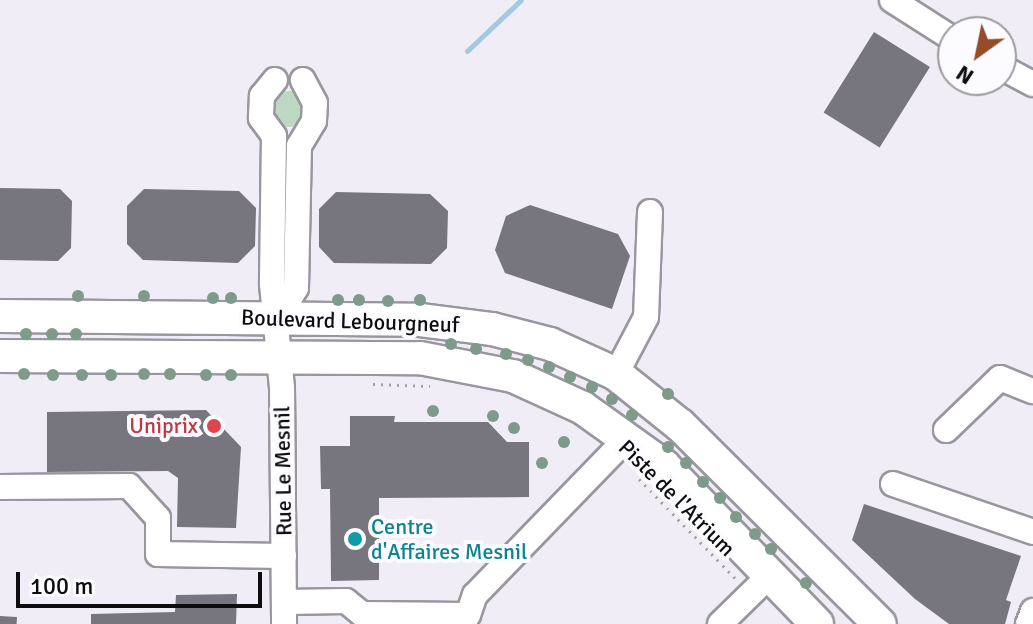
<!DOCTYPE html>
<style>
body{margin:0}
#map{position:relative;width:1033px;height:624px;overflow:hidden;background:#f0edf6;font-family:Signika,sans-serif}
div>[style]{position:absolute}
.green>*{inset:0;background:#bed8c4}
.round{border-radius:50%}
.stream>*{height:5px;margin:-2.5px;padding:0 2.5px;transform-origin:2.5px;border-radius:2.5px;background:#a2c9e2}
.building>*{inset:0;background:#77757d;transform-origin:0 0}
.path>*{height:3px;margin-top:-1.5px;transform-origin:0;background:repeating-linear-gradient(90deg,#a4a2a9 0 2px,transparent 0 8px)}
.roads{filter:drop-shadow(2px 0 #99969e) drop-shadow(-2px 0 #99969e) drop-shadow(0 2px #99969e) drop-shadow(0 -2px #99969e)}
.minor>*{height:24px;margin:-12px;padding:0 12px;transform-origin:12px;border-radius:12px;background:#fff}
.major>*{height:32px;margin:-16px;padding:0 16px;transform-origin:16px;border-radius:16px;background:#fff}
.trees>*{width:12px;height:12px;margin:-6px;border-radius:50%;background:#7d9a8a}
.dots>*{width:22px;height:22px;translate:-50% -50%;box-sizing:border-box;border:4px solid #fcfbff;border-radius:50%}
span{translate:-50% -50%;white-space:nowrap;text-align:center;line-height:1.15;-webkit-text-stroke:8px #fcfbff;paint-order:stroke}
.street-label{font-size:22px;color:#0d0c0f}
.health-label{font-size:22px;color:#be3a42}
.right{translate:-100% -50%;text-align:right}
.culture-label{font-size:22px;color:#0d838f}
.left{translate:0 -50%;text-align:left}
.north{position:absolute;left:937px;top:16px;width:80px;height:80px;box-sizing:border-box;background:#fcfbff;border:2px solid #9c9b9f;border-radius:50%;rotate:213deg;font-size:22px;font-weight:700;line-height:32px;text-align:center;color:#0d0c0f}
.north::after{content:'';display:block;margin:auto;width:28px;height:36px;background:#944c29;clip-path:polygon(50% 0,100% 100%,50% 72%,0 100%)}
.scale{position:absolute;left:16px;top:572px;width:246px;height:36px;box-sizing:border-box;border:4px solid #0d0c0f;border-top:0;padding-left:10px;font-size:24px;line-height:28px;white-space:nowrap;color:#0d0c0f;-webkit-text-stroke:6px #fcfbff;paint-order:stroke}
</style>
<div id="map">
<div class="green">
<div class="round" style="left:271px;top:91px;width:36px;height:36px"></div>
</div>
<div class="stream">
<div style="left:467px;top:51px;width:74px;rotate:-43.4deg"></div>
</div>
<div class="building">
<div style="left:874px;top:32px;width:66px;height:95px;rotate:32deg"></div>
<div style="clip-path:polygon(0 188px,60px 189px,72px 201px,71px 248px,58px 261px,0 260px)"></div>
<div style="clip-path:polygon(144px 189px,239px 191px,256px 208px,255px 246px,238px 263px,143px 260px,127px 244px,127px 206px)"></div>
<div style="clip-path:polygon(336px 192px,430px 194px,448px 211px,447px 248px,431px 264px,334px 263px,319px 247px,319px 209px)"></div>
<div style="clip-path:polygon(530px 205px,618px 234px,630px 256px,612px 309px,505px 273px,495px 250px,506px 216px)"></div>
<div style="clip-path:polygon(206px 410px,241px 447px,236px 528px,177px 527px,178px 478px,168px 471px,47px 472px,47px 412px)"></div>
<div style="clip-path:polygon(350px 416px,395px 416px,394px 422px,488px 422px,507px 442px,529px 442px,529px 497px,379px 498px,379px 580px,331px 581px,330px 489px,321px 489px,320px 446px,350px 446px)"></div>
<div style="clip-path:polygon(864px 504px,1021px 556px,1006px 600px,1011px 602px,1005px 624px,949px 624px,915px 599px,852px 540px)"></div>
<div style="clip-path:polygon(237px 594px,236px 624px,91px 624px,91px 614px,175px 612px,176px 595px)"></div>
<div style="left:0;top:616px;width:17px;height:8px;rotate:3deg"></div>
</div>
<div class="path">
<div style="left:373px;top:384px;width:57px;rotate:2deg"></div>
<div style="left:639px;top:479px;width:141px;rotate:45.9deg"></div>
</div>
<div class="roads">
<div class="minor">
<div style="left:892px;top:0;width:72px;rotate:32.6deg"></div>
<div style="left:1001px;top:67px;width:36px;rotate:28deg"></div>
<div style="left:275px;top:80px;width:21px;rotate:129deg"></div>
<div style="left:262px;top:96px;width:22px;rotate:93deg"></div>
<div style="left:261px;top:118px;width:22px;rotate:54deg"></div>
<div style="left:274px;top:136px;width:148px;rotate:90.8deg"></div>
<div style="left:272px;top:284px;width:104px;rotate:84.5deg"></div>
<div style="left:282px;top:388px;width:236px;rotate:89.5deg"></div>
<div style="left:279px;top:317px;width:34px;rotate:-60deg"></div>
<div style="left:296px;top:288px;width:142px;rotate:-88.8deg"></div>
<div style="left:299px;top:146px;width:29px;rotate:-59deg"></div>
<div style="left:314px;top:121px;width:18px;rotate:-87deg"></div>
<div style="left:315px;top:103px;width:26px;rotate:-118deg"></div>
<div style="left:616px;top:374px;width:64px;rotate:-62.2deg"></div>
<div style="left:646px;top:317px;width:105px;rotate:-87.8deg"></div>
<div style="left:946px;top:430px;width:75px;rotate:-43.9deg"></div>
<div style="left:1000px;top:378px;width:35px;rotate:22deg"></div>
<div style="left:893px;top:484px;width:148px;rotate:18.9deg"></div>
<div style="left:0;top:487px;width:129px;rotate:-0.4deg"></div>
<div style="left:129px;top:486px;width:43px;rotate:47.8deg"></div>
<div style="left:158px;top:518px;width:36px;rotate:90deg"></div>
<div style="left:158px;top:554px;width:126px;rotate:0.9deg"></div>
<div style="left:284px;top:602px;width:62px;rotate:-0.9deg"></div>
<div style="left:346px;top:601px;width:21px;rotate:39deg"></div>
<div style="left:362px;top:614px;width:106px;rotate:0.5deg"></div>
<div style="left:468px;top:615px;width:21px;rotate:-71deg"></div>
<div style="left:475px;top:595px;width:220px;rotate:-45.9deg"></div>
<div style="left:720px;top:624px;width:67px;rotate:-44.4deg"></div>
<div style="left:1028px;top:624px;width:14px;rotate:-69deg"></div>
</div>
<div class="major">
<div style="left:0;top:316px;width:420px;rotate:0.5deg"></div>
<div style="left:420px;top:320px;width:73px;rotate:7.1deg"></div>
<div style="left:492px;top:329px;width:60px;rotate:14.5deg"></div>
<div style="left:550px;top:344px;width:72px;rotate:24.4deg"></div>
<div style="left:616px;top:374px;width:82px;rotate:38.6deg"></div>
<div style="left:680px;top:425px;width:282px;rotate:44.9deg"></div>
<div style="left:0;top:356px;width:420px;rotate:0.3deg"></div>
<div style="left:420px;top:358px;width:95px;rotate:11deg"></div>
<div style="left:513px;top:376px;width:77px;rotate:24.6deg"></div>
<div style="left:583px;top:408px;width:100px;rotate:35.6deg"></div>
<div style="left:664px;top:466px;width:220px;rotate:45.9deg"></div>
</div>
</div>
<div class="trees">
<div style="left:78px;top:296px"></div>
<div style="left:144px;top:296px"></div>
<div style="left:213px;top:298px"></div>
<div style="left:231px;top:298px"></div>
<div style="left:338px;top:300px"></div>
<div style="left:359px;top:300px"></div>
<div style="left:420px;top:300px"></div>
<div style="left:388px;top:301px"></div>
<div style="left:26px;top:334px"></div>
<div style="left:52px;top:334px"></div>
<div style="left:76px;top:334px"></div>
<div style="left:451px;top:344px"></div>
<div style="left:476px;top:349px"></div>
<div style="left:506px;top:354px"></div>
<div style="left:528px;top:360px"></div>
<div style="left:549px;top:367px"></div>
<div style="left:24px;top:374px"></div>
<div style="left:144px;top:374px"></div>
<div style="left:170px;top:374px"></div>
<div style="left:53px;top:375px"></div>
<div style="left:82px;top:375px"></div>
<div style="left:111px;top:375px"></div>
<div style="left:206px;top:375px"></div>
<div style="left:231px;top:375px"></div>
<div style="left:570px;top:377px"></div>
<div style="left:592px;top:387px"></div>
<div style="left:668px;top:394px"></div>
<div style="left:612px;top:399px"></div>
<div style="left:433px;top:411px"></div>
<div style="left:632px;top:415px"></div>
<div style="left:493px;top:416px"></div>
<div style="left:514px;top:428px"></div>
<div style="left:564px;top:442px"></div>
<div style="left:668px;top:447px"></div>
<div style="left:542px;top:463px"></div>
<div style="left:686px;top:463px"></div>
<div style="left:703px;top:482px"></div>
<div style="left:720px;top:498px"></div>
<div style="left:736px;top:517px"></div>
<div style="left:755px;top:534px"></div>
<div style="left:771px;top:549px"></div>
<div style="left:806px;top:583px"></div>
</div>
<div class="dots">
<div style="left:214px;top:426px;background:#e0444e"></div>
<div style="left:355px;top:539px;background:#0f9aa8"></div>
</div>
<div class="street-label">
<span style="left:350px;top:321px;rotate:2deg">Boulevard Lebourgneuf</span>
<span style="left:283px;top:471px;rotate:-91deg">Rue Le Mesnil</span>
<span style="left:677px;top:498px;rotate:45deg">Piste de l'Atrium</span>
</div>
<div class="health-label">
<span class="right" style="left:198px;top:426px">Uniprix</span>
</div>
<div class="culture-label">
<span class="left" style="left:371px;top:539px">Centre<br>d'Affaires Mesnil</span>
</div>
<div class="north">N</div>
<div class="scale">100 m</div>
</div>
